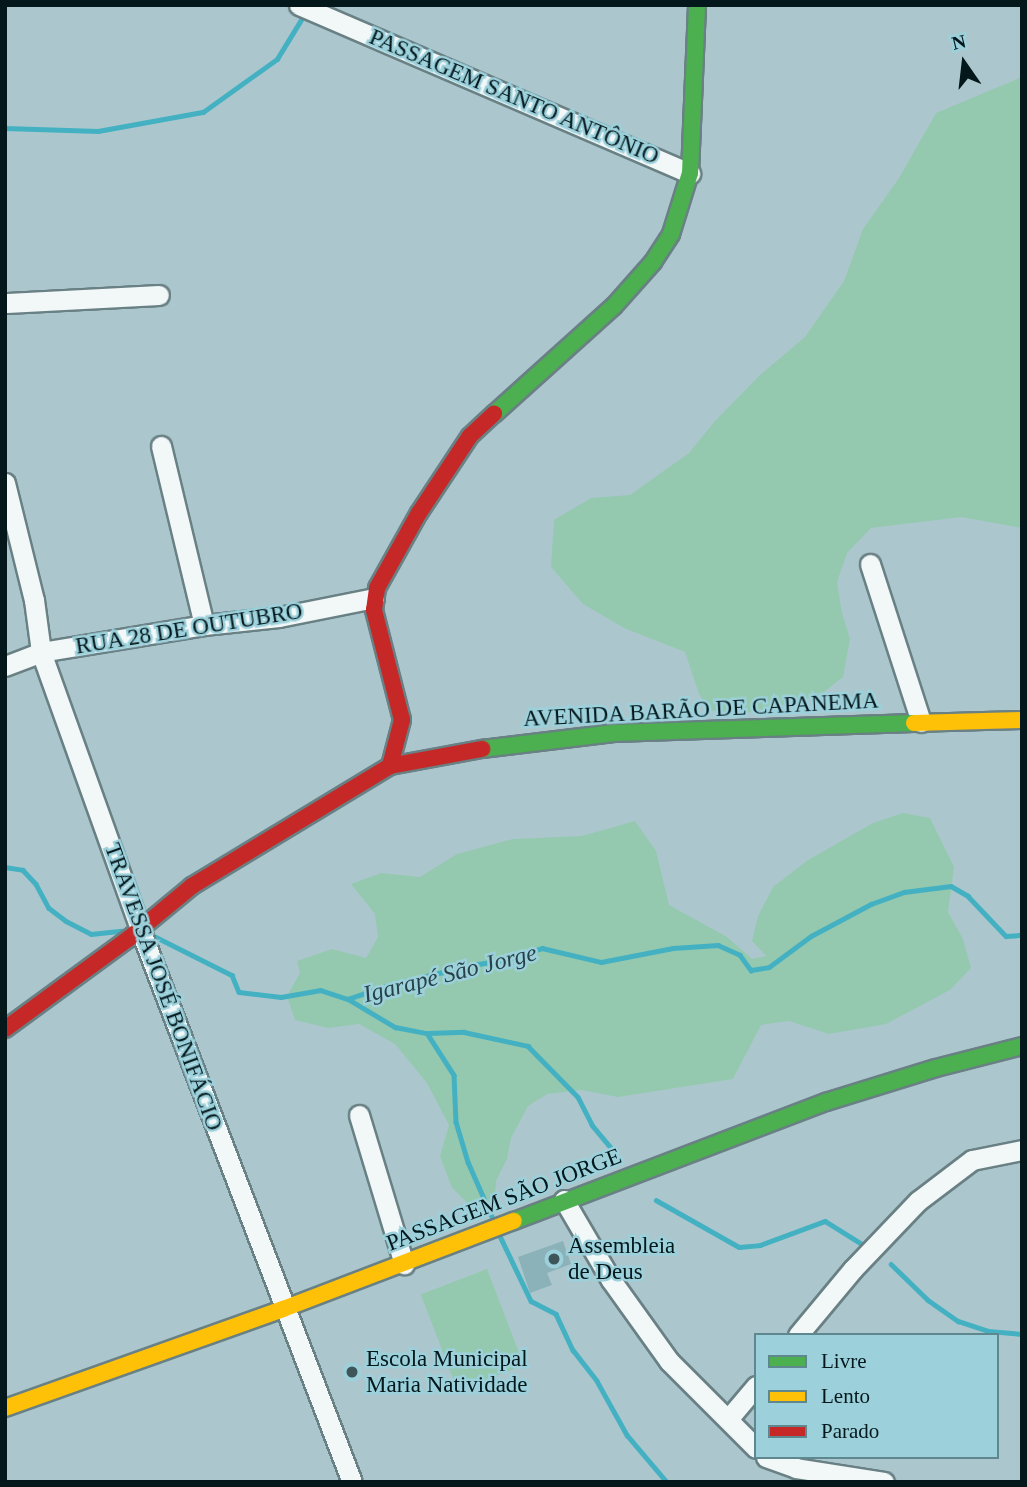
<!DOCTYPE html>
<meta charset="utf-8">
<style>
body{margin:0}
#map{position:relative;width:1027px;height:1487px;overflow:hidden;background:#abc7cd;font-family:Georgia,serif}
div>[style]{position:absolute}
.green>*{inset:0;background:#94c9af;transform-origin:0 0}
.stream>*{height:4.5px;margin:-2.25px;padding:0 2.25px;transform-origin:2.25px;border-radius:2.25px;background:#44b1c3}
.building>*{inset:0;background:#8cb2b9}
.roads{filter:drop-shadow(2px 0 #698084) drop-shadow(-2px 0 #698084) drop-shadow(0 2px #698084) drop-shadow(0 -2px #698084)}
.street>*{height:19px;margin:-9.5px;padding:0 9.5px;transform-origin:9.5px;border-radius:9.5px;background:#f2f7f8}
.fast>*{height:16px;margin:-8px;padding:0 8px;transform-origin:8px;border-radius:8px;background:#4caf50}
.slow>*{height:16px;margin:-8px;padding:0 8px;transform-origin:8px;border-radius:8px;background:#ffc107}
.jam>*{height:16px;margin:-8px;padding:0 8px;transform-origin:8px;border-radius:8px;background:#c62828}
.dots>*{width:19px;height:19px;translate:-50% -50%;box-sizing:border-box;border:4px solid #9cd1dc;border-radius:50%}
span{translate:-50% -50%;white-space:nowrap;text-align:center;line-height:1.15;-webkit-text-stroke:5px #9cd1dc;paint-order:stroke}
.street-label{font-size:23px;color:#04181c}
.poi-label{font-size:23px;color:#04181c}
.left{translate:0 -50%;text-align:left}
.water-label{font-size:24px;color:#264147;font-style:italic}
.frame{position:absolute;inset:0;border:7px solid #04181c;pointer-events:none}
.legend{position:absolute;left:754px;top:1333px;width:245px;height:126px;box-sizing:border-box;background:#9cd1dc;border:2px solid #5f878f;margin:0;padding:9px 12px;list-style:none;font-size:21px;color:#04181c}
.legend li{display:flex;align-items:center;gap:14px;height:35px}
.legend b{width:35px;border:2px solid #5f878f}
.north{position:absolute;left:929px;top:28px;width:70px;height:70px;-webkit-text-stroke:5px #9cd1dc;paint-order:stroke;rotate:346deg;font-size:19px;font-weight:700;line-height:28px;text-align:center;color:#04181c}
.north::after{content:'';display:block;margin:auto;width:24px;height:32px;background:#04181c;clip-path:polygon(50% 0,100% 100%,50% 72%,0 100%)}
</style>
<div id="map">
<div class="green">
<div style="clip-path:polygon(1022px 77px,1022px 528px,961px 517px,871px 528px,847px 553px,837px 582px,842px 613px,850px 639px,843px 677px,819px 696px,753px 712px,732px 714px,710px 710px,699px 694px,685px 652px,624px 628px,583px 604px,551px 567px,554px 520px,591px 498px,630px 495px,689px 453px,715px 421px,761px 374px,805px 337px,844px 281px,863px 229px,899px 178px,936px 113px)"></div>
<div style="clip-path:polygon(903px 813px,930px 818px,954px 867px,948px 912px,963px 939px,971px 968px,950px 990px,886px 1024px,829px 1034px,789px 1021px,761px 1025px,733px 1079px,618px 1097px,581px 1090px,547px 1094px,528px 1106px,511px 1138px,507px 1159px,496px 1181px,494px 1206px,478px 1213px,452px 1188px,440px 1156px,449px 1125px,427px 1083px,395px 1044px,359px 1024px,328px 1028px,295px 1020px,287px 996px,300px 973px,297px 961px,332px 949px,366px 958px,378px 937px,375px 914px,351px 884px,381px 873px,420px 877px,457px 854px,513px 839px,582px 836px,635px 821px,656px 851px,669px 905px,727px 937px,752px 959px,766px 956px,752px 941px,758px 916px,773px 887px,808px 860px,873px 823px)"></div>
<div style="left:487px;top:1269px;width:103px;height:71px;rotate:69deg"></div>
</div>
<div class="stream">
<div style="left:5px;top:128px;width:93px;rotate:1.8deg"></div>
<div style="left:98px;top:131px;width:107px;rotate:-10.3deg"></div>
<div style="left:203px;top:112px;width:91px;rotate:-35.6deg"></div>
<div style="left:277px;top:59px;width:52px;rotate:-58.5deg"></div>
<div style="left:5px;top:867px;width:18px;rotate:9deg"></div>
<div style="left:23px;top:870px;width:19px;rotate:47deg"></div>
<div style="left:36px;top:884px;width:27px;rotate:62deg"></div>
<div style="left:49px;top:908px;width:21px;rotate:37deg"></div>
<div style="left:66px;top:921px;width:28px;rotate:27deg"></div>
<div style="left:91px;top:934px;width:30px;rotate:-6deg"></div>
<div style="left:150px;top:934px;width:92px;rotate:26.6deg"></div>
<div style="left:232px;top:975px;width:18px;rotate:68deg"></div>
<div style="left:239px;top:992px;width:42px;rotate:6.8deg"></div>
<div style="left:281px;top:997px;width:40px;rotate:-10deg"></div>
<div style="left:320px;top:990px;width:29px;rotate:18deg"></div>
<div style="left:348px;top:999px;width:43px;rotate:-18.9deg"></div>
<div style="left:389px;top:985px;width:85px;rotate:-13.5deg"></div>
<div style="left:472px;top:965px;width:33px;rotate:-9deg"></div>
<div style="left:505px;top:960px;width:39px;rotate:-18deg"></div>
<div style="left:542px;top:948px;width:61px;rotate:13.3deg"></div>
<div style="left:601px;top:962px;width:73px;rotate:-11deg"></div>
<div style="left:673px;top:948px;width:45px;rotate:-3.8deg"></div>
<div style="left:718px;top:945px;width:24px;rotate:24deg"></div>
<div style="left:740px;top:955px;width:19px;rotate:54deg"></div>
<div style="left:751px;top:970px;width:18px;rotate:-9deg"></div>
<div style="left:769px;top:967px;width:52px;rotate:-36.4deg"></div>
<div style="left:811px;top:936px;width:68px;rotate:-28.1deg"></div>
<div style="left:871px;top:904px;width:35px;rotate:-20deg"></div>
<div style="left:904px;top:892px;width:47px;rotate:-7.3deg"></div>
<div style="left:951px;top:886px;width:20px;rotate:30deg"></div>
<div style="left:968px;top:896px;width:55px;rotate:46.5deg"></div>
<div style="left:1006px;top:936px;width:16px;rotate:-4deg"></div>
<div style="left:348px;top:999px;width:55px;rotate:30.8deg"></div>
<div style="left:395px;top:1027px;width:33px;rotate:11deg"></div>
<div style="left:427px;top:1033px;width:50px;rotate:57.3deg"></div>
<div style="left:454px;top:1075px;width:47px;rotate:87.6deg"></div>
<div style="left:456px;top:1122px;width:42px;rotate:73.3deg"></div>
<div style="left:468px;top:1162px;width:62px;rotate:66.3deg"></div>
<div style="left:428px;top:1033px;width:36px;rotate:-2deg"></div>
<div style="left:464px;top:1032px;width:66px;rotate:12.3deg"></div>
<div style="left:528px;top:1046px;width:71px;rotate:45.6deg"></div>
<div style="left:578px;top:1097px;width:31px;rotate:63deg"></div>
<div style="left:592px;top:1125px;width:33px;rotate:50deg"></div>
<div style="left:656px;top:1200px;width:95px;rotate:29.5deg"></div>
<div style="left:739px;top:1247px;width:21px;rotate:-5deg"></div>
<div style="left:760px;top:1245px;width:69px;rotate:-20.3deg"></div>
<div style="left:825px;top:1221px;width:49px;rotate:31.8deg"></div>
<div style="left:500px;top:1236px;width:72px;rotate:64.5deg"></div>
<div style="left:531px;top:1301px;width:28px;rotate:27deg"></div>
<div style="left:556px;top:1314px;width:40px;rotate:65deg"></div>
<div style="left:573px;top:1350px;width:39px;rotate:52deg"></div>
<div style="left:597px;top:1381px;width:62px;rotate:60.9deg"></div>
<div style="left:627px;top:1435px;width:62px;rotate:49.6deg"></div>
<div style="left:891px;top:1264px;width:52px;rotate:44.2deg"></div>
<div style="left:928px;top:1300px;width:37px;rotate:35deg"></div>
<div style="left:958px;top:1321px;width:32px;rotate:18deg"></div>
<div style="left:988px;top:1331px;width:34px;rotate:5deg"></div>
</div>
<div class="building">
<div style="clip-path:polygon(563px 1241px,571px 1264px,547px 1273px,552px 1285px,530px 1293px,518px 1257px)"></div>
</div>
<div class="roads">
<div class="street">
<div style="left:299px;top:5px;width:426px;rotate:23.3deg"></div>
<div style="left:5px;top:303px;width:154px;rotate:-3deg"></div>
<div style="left:161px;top:446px;width:184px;rotate:76.5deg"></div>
<div style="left:5px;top:483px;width:121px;rotate:76.1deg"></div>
<div style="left:34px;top:600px;width:52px;rotate:82.3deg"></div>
<div style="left:41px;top:652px;width:294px;rotate:70.3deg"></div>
<div style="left:140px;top:929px;width:592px;rotate:69.03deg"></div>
<div style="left:870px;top:564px;width:166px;rotate:72.1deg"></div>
<div style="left:5px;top:666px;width:39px;rotate:-21deg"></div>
<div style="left:41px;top:652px;width:165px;rotate:-9.4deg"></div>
<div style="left:204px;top:625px;width:75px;rotate:-6.1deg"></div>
<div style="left:279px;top:617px;width:97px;rotate:-11.3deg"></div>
<div style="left:359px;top:1115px;width:156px;rotate:73.2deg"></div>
<div style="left:564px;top:1200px;width:93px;rotate:59.6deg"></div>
<div style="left:611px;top:1280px;width:100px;rotate:54.4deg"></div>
<div style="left:669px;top:1361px;width:123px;rotate:45deg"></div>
<div style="left:798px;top:1335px;width:86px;rotate:-50.2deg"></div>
<div style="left:853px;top:1269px;width:94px;rotate:-46.3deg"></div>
<div style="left:918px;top:1201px;width:68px;rotate:-37.2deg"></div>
<div style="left:972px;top:1160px;width:51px;rotate:-11.3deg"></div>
<div style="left:729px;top:1418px;width:42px;rotate:-49.8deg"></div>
<div style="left:766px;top:1457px;width:32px;rotate:20deg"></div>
<div style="left:796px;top:1468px;width:89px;rotate:9deg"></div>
</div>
<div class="fast">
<div style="left:494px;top:414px;width:161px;rotate:-42deg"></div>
<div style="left:614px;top:306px;width:59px;rotate:-48.4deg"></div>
<div style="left:653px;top:262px;width:33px;rotate:-57deg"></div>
<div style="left:671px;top:234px;width:64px;rotate:-72.7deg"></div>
<div style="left:690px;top:173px;width:168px;rotate:-87.6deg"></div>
<div style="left:482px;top:749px;width:133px;rotate:-6.9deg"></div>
<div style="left:614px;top:733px;width:300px;rotate:-1.9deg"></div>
<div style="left:514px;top:1221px;width:334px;rotate:-20.9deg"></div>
<div style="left:826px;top:1102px;width:115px;rotate:-17.2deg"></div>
<div style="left:936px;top:1068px;width:89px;rotate:-14.3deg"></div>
</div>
<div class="slow">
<div style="left:914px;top:723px;width:108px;rotate:-1.6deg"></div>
<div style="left:5px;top:1408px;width:295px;rotate:-19.6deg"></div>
<div style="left:283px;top:1309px;width:247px;rotate:-20.9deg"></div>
</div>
<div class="jam">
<div style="left:390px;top:766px;width:48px;rotate:-75.4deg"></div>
<div style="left:402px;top:720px;width:114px;rotate:-104.3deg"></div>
<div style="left:374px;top:610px;width:22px;rotate:-82deg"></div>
<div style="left:377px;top:588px;width:86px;rotate:-60.8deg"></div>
<div style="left:419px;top:513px;width:92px;rotate:-56.5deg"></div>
<div style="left:470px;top:436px;width:33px;rotate:-43deg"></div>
<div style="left:5px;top:1029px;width:152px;rotate:-36.2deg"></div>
<div style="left:128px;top:939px;width:83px;rotate:-39.6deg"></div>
<div style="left:192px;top:886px;width:232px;rotate:-31.2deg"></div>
<div style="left:390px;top:766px;width:94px;rotate:-10.5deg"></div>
</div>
</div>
<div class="dots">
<div style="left:554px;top:1259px;background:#3e555a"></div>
<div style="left:352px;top:1372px;background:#3e555a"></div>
</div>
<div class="street-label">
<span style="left:514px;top:97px;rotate:23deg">PASSAGEM SANTO ANTÔNIO</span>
<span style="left:189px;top:629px;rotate:-9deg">RUA 28 DE OUTUBRO</span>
<span style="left:701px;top:710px;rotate:-3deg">AVENIDA BARÃO DE CAPANEMA</span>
<span style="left:163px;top:987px;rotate:70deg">TRAVESSA JOSÉ BONIFÁCIO</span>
<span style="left:504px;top:1200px;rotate:-21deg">PASSAGEM SÃO JORGE</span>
</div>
<div class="poi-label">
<span class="left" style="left:568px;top:1259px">Assembleia<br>de Deus</span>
<span class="left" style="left:366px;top:1372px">Escola Municipal<br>Maria Natividade</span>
</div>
<div class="water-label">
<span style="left:450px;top:974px;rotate:-14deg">Igarapé São Jorge</span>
</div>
<div class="frame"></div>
<ul class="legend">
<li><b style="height:9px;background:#4caf50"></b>Livre</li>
<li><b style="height:9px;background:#ffc107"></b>Lento</li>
<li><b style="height:9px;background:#c62828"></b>Parado</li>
</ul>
<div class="north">N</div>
</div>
